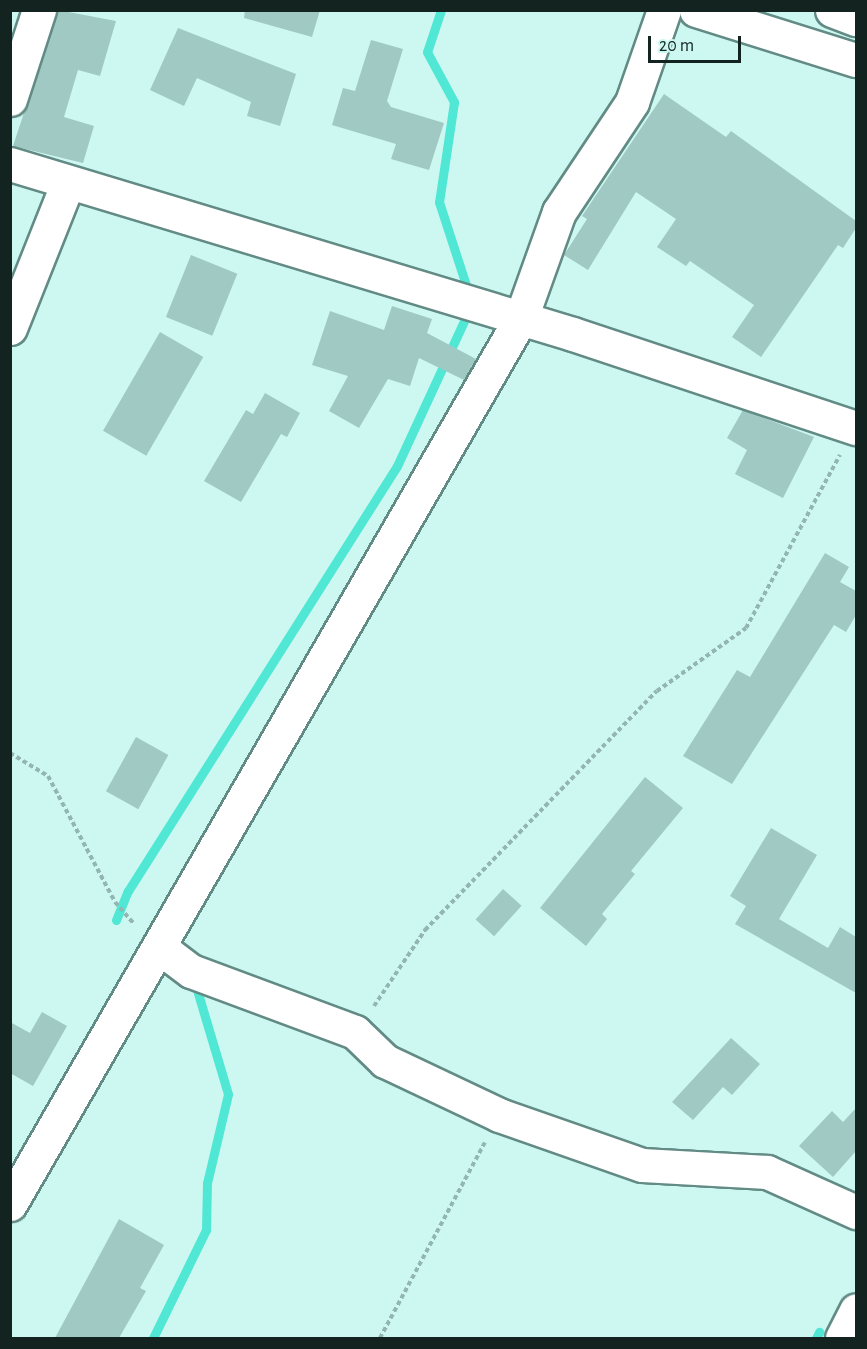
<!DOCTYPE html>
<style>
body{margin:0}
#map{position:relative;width:867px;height:1349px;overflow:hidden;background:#cdf8f1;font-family:"Alegreya Sans",sans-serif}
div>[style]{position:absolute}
.stream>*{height:9px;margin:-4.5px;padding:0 4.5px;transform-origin:4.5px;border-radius:4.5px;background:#50e7d5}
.building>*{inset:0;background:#9fc9c2;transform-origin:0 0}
.path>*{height:4px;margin-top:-2px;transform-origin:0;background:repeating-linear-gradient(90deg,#93b6b0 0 4.5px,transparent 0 7.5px)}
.roads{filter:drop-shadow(2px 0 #638b85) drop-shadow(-2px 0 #638b85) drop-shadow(0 2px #638b85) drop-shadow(0 -2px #638b85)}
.minor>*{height:33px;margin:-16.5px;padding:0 16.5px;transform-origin:16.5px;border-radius:16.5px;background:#fff}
.highway>*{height:33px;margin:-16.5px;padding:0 16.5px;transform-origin:16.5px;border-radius:16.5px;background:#fff}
span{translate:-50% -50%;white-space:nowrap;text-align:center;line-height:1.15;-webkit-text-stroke:4.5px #cdf8f1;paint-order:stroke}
.frame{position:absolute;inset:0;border:12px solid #122320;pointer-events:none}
.scale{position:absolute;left:648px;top:36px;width:93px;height:27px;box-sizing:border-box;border:3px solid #122320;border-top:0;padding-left:8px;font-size:18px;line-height:21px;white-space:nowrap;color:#122320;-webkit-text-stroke:4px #cdf8f1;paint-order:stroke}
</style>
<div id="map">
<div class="stream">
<div style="left:441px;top:10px;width:44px;rotate:108.4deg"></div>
<div style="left:427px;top:52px;width:57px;rotate:61.6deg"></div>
<div style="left:454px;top:102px;width:101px;rotate:98.5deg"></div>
<div style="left:439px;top:202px;width:90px;rotate:72deg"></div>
<div style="left:116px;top:920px;width:31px;rotate:-68deg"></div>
<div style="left:128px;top:891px;width:503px;rotate:-57.67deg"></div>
<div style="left:397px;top:466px;width:160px;rotate:-65.2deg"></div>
<div style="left:153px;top:1338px;width:120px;rotate:-63.9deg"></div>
<div style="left:206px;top:1230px;width:47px;rotate:-88.8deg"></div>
<div style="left:207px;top:1183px;width:91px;rotate:-76.7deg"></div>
<div style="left:228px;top:1094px;width:116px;rotate:-106.6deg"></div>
<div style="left:816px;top:1338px;width:7px;rotate:-63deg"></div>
</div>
<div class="building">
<div style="clip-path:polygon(58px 10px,116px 21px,100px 76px,78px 70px,64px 117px,94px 126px,83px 163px,13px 146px)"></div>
<div style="clip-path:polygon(245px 10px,320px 10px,312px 37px,244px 18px)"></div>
<div style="clip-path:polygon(178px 28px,296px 74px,280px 126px,247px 116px,251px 102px,197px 78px,184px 106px,150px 90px)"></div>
<div style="clip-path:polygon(371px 40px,403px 49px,387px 101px,391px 107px,444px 123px,429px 170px,391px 159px,396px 144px,332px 125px,343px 88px,355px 91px)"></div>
<div style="clip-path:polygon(664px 94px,726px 137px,731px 131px,856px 221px,856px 228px,843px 248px,838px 245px,761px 357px,732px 337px,754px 305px,690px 261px,686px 266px,657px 247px,676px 219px,636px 192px,588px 270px,564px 255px,587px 219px,582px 216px)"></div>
<div style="left:191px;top:255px;width:50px;height:67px;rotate:22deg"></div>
<div style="clip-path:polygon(392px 306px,432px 319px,427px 333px,476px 359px,464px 380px,419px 358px,410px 386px,388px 379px,359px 428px,329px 411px,348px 376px,312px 365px,330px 311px,384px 330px)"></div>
<div style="left:160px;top:332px;width:50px;height:114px;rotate:30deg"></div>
<div style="clip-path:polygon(265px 393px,300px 413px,287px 437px,281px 434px,241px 502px,204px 481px,246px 410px,253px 414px)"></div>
<div style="clip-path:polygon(743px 410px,814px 437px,783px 498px,735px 474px,747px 450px,727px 438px)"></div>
<div style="clip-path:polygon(825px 553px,849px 567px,840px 582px,856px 591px,856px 615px,846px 632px,834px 625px,732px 784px,683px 756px,737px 670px,750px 677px)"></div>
<div style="left:136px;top:737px;width:37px;height:62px;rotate:29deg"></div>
<div style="clip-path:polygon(645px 777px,683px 808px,631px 871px,635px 874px,602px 914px,607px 919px,586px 946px,540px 908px)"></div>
<div style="clip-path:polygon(771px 828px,817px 855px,779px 919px,828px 948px,840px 927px,856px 937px,856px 993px,735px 924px,746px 906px,730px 896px)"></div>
<div style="left:503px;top:889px;width:25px;height:41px;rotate:42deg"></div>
<div style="clip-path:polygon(42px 1012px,67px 1026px,33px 1086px,10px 1073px,10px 1022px,30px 1033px)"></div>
<div style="clip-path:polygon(731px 1038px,760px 1064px,732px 1095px,723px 1087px,693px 1120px,672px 1102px)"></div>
<div style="clip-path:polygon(856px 1108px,856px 1151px,833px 1177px,799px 1146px,832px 1111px,843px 1122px)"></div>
<div style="clip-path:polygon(119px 1219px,164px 1245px,140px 1288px,146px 1291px,119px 1338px,55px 1338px)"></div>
</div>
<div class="path">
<div style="left:10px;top:753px;width:44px;rotate:31.2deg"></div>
<div style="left:48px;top:776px;width:143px;rotate:62deg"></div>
<div style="left:115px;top:902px;width:29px;rotate:49deg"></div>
<div style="left:374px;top:1006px;width:92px;rotate:-56.1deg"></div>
<div style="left:425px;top:930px;width:333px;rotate:-45.9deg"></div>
<div style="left:657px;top:691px;width:109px;rotate:-35.3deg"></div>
<div style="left:746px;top:628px;width:197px;rotate:-61.5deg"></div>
<div style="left:380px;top:1338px;width:222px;rotate:-61.8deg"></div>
</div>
<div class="roads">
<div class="minor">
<div style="left:10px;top:99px;width:94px;rotate:-72deg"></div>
<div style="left:10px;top:164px;width:588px;rotate:16.8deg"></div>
<div style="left:573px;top:334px;width:298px;rotate:18.4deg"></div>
<div style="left:10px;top:328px;width:157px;rotate:-68.3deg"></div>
<div style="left:159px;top:947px;width:40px;rotate:37deg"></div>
<div style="left:191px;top:971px;width:175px;rotate:20.4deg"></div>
<div style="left:355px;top:1032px;width:42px;rotate:44deg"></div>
<div style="left:385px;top:1061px;width:126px;rotate:25.3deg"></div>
<div style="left:499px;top:1115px;width:151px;rotate:19.3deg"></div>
<div style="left:642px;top:1165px;width:125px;rotate:3.2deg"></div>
<div style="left:767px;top:1172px;width:98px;rotate:24.2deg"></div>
<div style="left:10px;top:1204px;width:1023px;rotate:-60.03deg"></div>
<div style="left:521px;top:318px;width:113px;rotate:-70.3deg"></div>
<div style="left:559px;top:212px;width:132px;rotate:-56.4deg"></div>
<div style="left:632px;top:102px;width:97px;rotate:-70.8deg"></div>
<div style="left:842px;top:1338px;width:31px;rotate:-63deg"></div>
</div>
<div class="highway">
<div style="left:696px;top:10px;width:168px;rotate:17.4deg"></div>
<div style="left:832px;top:10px;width:26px;rotate:21deg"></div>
</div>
</div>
<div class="frame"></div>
<div class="scale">20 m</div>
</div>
